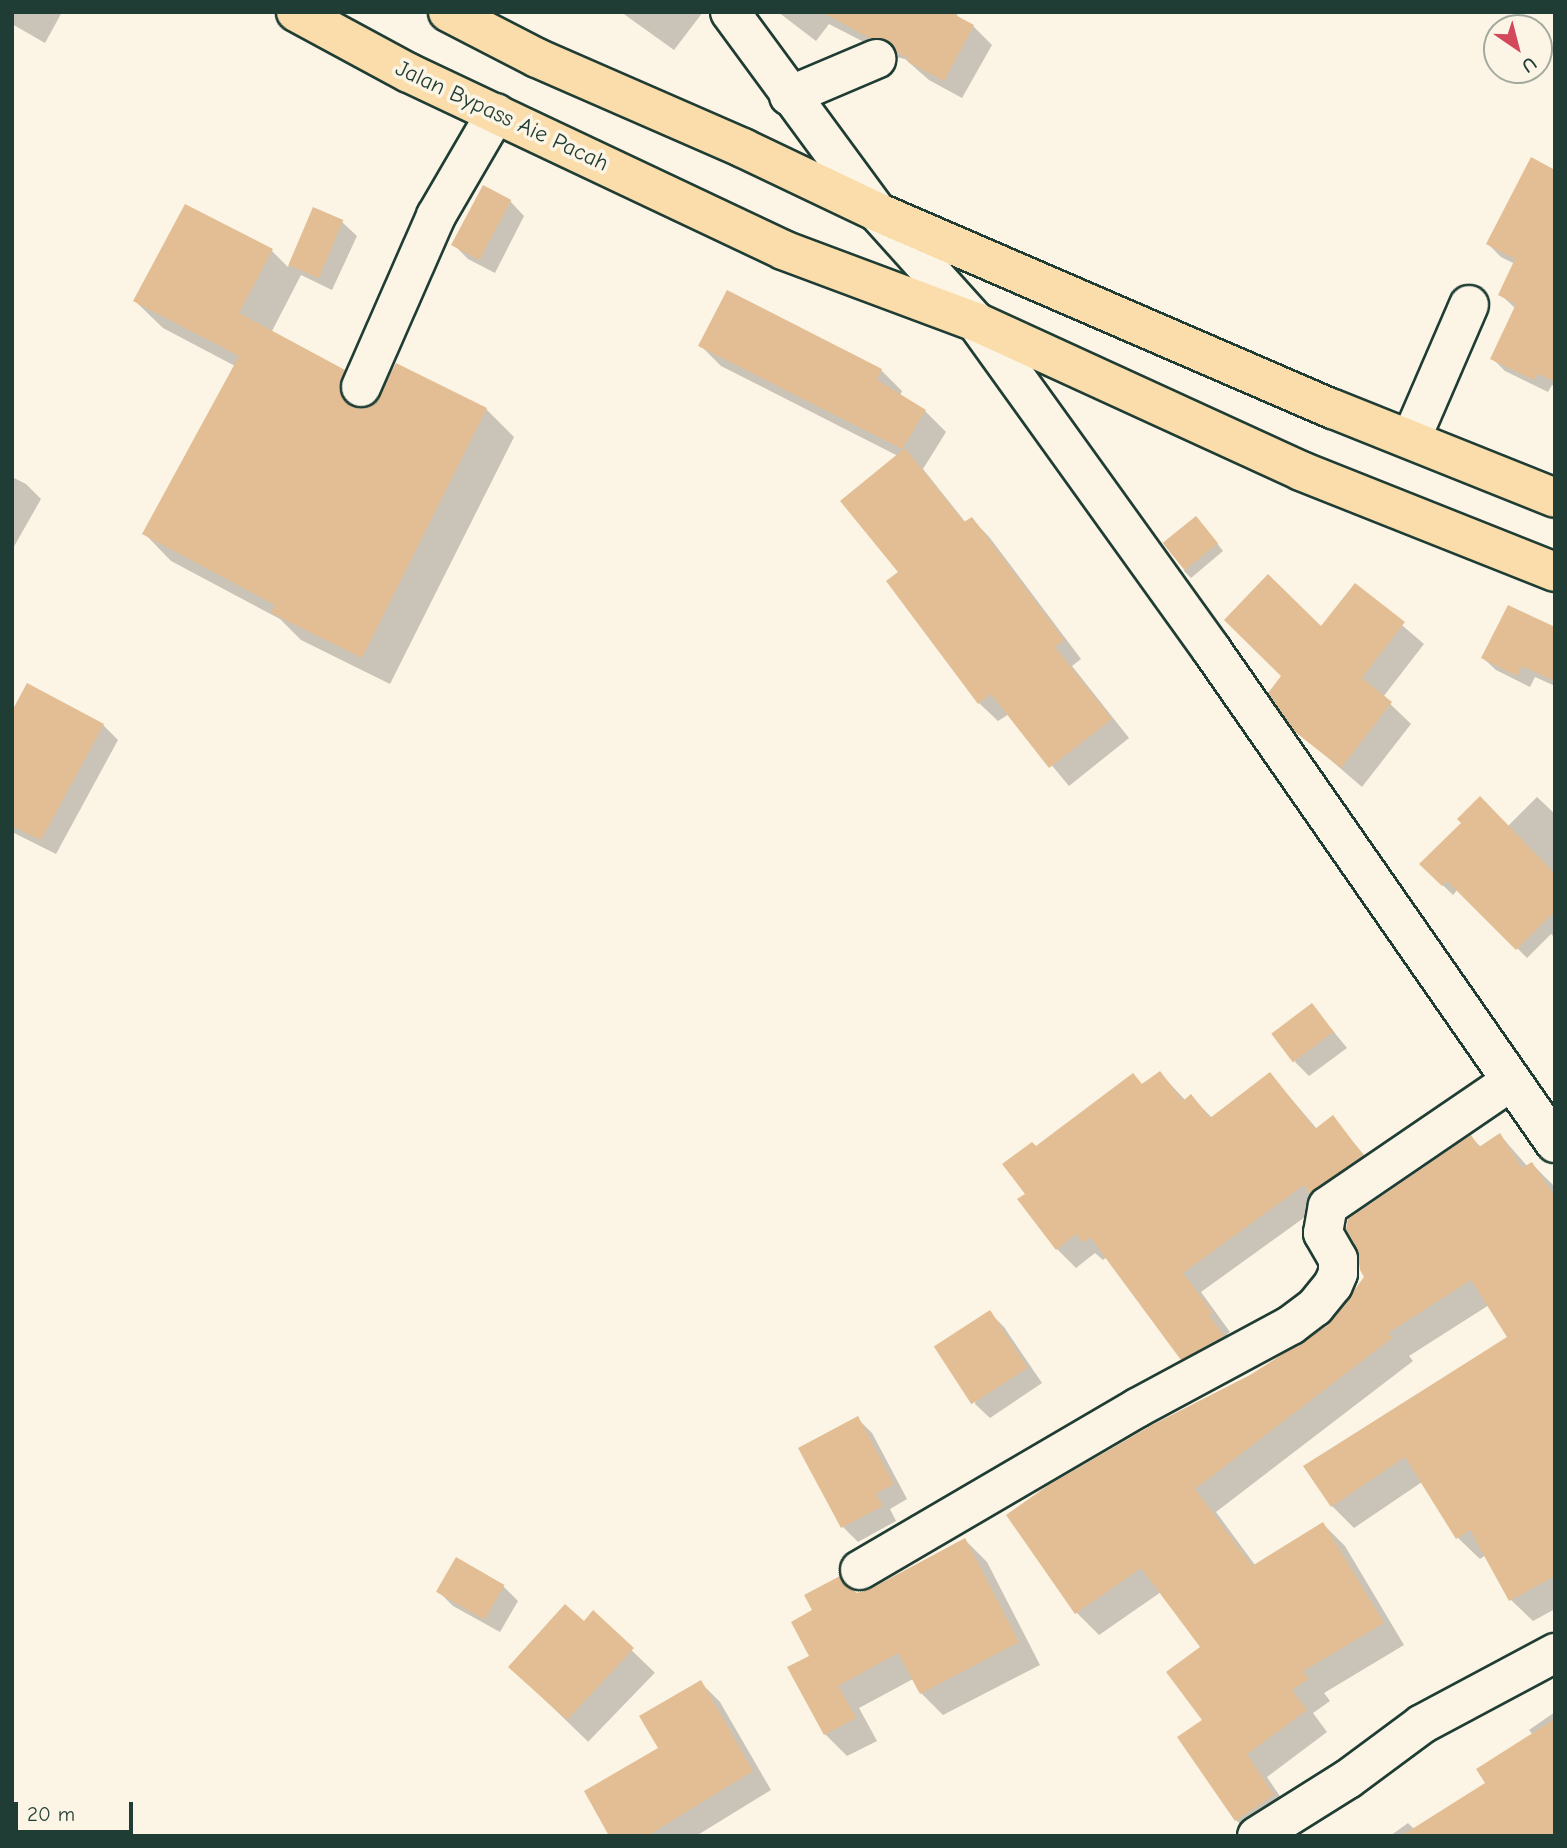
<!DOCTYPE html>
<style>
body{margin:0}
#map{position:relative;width:1567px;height:1848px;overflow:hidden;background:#fcf5e5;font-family:"Comic Neue",sans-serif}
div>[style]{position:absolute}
.shadow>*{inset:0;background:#0003;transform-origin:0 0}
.building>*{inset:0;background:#e3be94;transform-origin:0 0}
.roads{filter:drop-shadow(2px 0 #1f3d34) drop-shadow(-2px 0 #1f3d34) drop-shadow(0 2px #1f3d34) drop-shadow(0 -2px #1f3d34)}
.minor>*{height:38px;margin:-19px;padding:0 19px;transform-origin:19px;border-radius:19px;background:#fcf5e5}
.highway>*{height:38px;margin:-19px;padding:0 19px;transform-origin:19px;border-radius:19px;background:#faddab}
span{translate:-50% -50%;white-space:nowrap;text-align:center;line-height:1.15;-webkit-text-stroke:7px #fcf5e5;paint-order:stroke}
.street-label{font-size:23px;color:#1f3d34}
.frame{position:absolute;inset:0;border:14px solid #1f3d34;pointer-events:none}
.north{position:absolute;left:1483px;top:14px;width:70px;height:70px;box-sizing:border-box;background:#fcf5e5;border:2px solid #a4ab9e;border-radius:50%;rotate:145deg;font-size:19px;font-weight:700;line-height:28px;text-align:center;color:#1f3d34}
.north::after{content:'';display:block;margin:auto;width:24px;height:32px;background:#d1495b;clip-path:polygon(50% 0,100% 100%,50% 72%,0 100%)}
.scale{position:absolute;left:14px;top:1802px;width:119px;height:32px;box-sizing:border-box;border:4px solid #1f3d34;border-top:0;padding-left:9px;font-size:21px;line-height:24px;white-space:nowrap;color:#1f3d34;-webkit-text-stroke:5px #fcf5e5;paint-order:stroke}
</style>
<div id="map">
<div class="shadow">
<div style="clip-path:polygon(12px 12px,62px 12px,45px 43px,12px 24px)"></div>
<div style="clip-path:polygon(621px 12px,703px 12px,674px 50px)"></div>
<div style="clip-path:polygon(778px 12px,959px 12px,956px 17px,973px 26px,992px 45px,962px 98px,929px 80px,905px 59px,891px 56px,829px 24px,816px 41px)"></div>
<div style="clip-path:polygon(1555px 172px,1555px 387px,1552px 385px,1548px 392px,1505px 371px,1492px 358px,1516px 309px,1500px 294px,1515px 264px,1501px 257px,1488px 244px)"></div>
<div style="clip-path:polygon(510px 201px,524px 216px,495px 273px,468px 259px,454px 245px)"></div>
<div style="clip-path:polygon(314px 209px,342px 222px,357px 236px,332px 290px,301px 275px,271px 333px,343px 372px,371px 399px,369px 408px,486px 409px,514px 437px,390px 684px,301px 640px,280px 619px,171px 561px,144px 533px,235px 366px,163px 328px,135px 301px,272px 251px,288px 267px)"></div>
<div style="clip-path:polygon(700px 345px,881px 370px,902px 391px,900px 396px,925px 411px,946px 432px,923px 469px,966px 523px,972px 519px,990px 538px,1081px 659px,1072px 666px,1129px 738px,1069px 786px,1009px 714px,998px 721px,979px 703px,900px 572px,898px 456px,721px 366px)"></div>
<div style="clip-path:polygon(12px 477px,26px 484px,41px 499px,12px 550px)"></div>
<div style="clip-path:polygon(1203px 525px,1223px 551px,1191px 578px,1184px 571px)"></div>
<div style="clip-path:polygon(1356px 586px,1424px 644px,1383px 697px,1411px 724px,1362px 787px,1297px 731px,1321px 629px)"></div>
<div style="clip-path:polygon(1555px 628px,1555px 686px,1535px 677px,1530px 687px,1496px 670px,1483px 658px)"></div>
<div style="clip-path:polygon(12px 715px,103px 725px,118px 740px,56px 854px,12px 832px)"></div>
<div style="clip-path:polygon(1537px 797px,1555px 814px,1555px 938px,1551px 934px,1527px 958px,1458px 889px,1453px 895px,1421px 864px,1508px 826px)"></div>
<div style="clip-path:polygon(1312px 1005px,1347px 1048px,1309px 1076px,1295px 1062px)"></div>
<div style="clip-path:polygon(1160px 1073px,1186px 1101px,1191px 1096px,1212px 1118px,1270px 1074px,1317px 1129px,1333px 1118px,1381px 1175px,1323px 1204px,1201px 1292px,1230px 1332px,1227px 1334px,1241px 1356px,1201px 1378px,1182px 1358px,1107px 1257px,1103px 1260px,1095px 1253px,1076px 1268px,1057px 1249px,1027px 1194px,1036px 1148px)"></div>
<div style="clip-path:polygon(1500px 1135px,1528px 1167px,1532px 1164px,1555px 1187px,1555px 1609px,1533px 1621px,1511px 1600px,1486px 1555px,1480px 1559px,1458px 1538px,1422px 1482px,1354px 1528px,1332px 1506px,1509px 1338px,1489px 1305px,1409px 1356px,1413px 1361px,1216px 1512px,1255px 1565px,1323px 1524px,1345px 1546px,1404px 1645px,1324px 1693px,1330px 1701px,1313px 1713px,1327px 1732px,1267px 1777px,1294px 1817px,1252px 1836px,1236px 1820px,1205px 1721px,1202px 1648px,1161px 1592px,1099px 1635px,1077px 1613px,1009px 1515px,1250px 1376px,1329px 1326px,1471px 1137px,1481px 1147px)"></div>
<div style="clip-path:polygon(989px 1312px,1004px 1327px,1042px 1383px,990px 1418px,975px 1404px)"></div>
<div style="clip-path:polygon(857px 1418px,872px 1433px,907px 1499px,890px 1509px,896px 1521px,858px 1542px,843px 1527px,801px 1449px)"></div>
<div style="clip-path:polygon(965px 1540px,987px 1562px,1040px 1665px,943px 1715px,921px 1693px,913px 1679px,859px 1708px,877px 1741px,847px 1756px,825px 1734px,811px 1657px,815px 1611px,839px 1578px,856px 1595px,872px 1591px)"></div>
<div style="clip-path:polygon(503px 1586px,518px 1601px,500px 1632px,453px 1606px,439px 1592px)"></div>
<div style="left:593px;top:1613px;width:86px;height:96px;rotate:44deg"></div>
<div style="clip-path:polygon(701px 1683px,720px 1702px,771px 1790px,696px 1836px,611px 1836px)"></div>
<div style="clip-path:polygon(1555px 1712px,1555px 1836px,1390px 1836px,1408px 1823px,1414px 1829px,1487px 1783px,1533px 1735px,1529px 1730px)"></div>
</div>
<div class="building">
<div style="clip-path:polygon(821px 12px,950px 12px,974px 25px,944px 81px,908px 62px,909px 59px,896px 52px,889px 41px,870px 38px)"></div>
<div style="clip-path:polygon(1531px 157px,1555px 170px,1555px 382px,1538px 374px,1534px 380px,1490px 359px,1516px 304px,1498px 295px,1515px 259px,1486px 244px)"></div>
<div style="left:483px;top:185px;width:32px;height:68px;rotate:28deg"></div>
<div style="clip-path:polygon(185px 204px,273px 249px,239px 313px,345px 370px,339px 390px,344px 400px,352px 407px,363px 409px,374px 404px,396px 363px,487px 408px,362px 658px,271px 613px,275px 605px,142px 534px,239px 356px,133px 301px)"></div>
<div style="left:313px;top:207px;width:33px;height:63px;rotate:23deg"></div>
<div style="clip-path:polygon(727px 290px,882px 369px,877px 380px,926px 410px,902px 449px,698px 346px)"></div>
<div style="clip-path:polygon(905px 448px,964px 522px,972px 517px,1064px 640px,1055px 647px,1112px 719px,1049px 768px,991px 694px,978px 704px,886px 581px,898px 572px,840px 501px)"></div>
<div style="left:1196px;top:516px;width:35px;height:43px;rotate:51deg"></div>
<div style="clip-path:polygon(1268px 574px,1321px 626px,1355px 583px,1405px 622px,1362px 678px,1392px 702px,1341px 768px,1295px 732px,1268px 693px,1281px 676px,1224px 620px)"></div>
<div style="clip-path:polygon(1508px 605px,1555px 627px,1555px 681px,1522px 666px,1517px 676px,1481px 658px)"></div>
<div style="clip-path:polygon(27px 683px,104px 724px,41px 840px,12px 826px,12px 711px)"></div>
<div style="clip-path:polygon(1480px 796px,1555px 874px,1555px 911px,1516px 950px,1447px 881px,1442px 886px,1419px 864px,1461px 823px,1457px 819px)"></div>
<div style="left:1312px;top:1003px;width:36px;height:51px;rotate:53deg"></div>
<div style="clip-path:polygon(1160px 1071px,1183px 1101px,1191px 1094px,1210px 1118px,1270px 1072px,1315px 1129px,1333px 1115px,1363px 1155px,1310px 1194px,1304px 1185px,1183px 1273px,1212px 1312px,1209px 1315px,1224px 1336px,1181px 1360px,1090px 1237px,1083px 1243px,1076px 1234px,1056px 1250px,1017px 1199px,1025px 1194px,1002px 1164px,1032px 1142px,1036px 1146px,1133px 1073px,1142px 1084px)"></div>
<div style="clip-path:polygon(1500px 1133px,1522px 1168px,1532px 1162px,1555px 1197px,1555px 1576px,1509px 1601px,1470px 1530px,1456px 1539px,1405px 1457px,1331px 1507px,1303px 1466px,1507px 1337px,1471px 1280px,1388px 1333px,1392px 1338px,1195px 1489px,1252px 1566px,1323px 1522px,1384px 1623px,1303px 1671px,1309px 1679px,1292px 1690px,1307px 1710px,1247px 1754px,1274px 1795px,1235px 1821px,1177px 1737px,1202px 1720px,1166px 1672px,1200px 1647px,1141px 1568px,1075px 1614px,1006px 1515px,1047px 1486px,1152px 1425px,1250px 1375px,1328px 1325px,1364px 1277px,1360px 1270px,1357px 1249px,1346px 1229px,1348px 1219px,1471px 1135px,1479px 1147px)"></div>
<div style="left:990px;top:1310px;width:69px;height:67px;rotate:57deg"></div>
<div style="clip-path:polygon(858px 1416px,894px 1484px,876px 1494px,883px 1506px,841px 1528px,798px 1448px)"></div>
<div style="clip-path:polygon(965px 1538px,1019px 1642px,920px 1694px,898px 1653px,838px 1686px,856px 1718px,824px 1735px,787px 1667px,809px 1656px,791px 1622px,812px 1610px,804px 1595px,840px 1576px,842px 1582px,857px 1593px,870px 1589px)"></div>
<div style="left:456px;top:1557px;width:56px;height:40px;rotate:30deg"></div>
<div style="clip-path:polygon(565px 1604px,584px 1621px,593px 1610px,634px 1648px,567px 1720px,508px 1667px)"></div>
<div style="clip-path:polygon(701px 1680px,753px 1771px,647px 1836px,609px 1836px,584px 1791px,658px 1748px,639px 1716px)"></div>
<div style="clip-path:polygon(1555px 1719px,1555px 1836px,1401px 1836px,1485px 1783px,1476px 1769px)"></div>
</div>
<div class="roads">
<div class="minor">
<div style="left:730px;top:12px;width:248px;rotate:53.7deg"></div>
<div style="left:877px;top:212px;width:148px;rotate:48deg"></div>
<div style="left:976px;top:322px;width:403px;rotate:54.3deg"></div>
<div style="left:1211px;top:649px;width:602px;rotate:55.15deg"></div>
<div style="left:789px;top:96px;width:95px;rotate:-23deg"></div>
<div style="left:361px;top:387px;width:187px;rotate:-66.3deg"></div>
<div style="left:436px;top:216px;width:119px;rotate:-59.8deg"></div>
<div style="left:1411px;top:439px;width:146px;rotate:-66.6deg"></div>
<div style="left:860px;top:1570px;width:321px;rotate:-30.3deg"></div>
<div style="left:1137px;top:1408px;width:175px;rotate:-28.3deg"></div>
<div style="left:1291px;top:1325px;width:30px;rotate:-37deg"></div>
<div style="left:1315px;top:1307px;width:28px;rotate:-51deg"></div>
<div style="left:1333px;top:1285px;width:13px;rotate:-67deg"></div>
<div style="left:1338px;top:1273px;width:14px;rotate:-90deg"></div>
<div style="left:1338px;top:1259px;width:30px;rotate:-120deg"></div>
<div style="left:1323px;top:1233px;width:27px;rotate:-80deg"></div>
<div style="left:1328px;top:1206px;width:222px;rotate:-34.3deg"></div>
<div style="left:1257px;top:1836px;width:107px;rotate:-32.1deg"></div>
<div style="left:1348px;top:1779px;width:92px;rotate:-36.6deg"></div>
<div style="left:1422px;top:1724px;width:151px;rotate:-28.1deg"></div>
</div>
<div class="highway">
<div style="left:296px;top:12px;width:128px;rotate:28.4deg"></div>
<div style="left:409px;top:73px;width:414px;rotate:25.3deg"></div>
<div style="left:783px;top:250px;width:206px;rotate:20.5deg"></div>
<div style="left:976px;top:322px;width:358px;rotate:24.6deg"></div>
<div style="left:1301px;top:471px;width:273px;rotate:21.7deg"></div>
<div style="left:448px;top:12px;width:100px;rotate:27.3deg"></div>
<div style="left:537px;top:58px;width:225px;rotate:23.6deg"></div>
<div style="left:743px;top:148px;width:148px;rotate:25.5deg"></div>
<div style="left:877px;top:212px;width:497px;rotate:23.4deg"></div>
<div style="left:1333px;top:409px;width:239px;rotate:21.8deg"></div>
</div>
</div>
<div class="street-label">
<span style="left:502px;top:116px;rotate:25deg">Jalan Bypass Aie Pacah</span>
</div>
<div class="frame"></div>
<div class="north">U</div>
<div class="scale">20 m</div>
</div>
